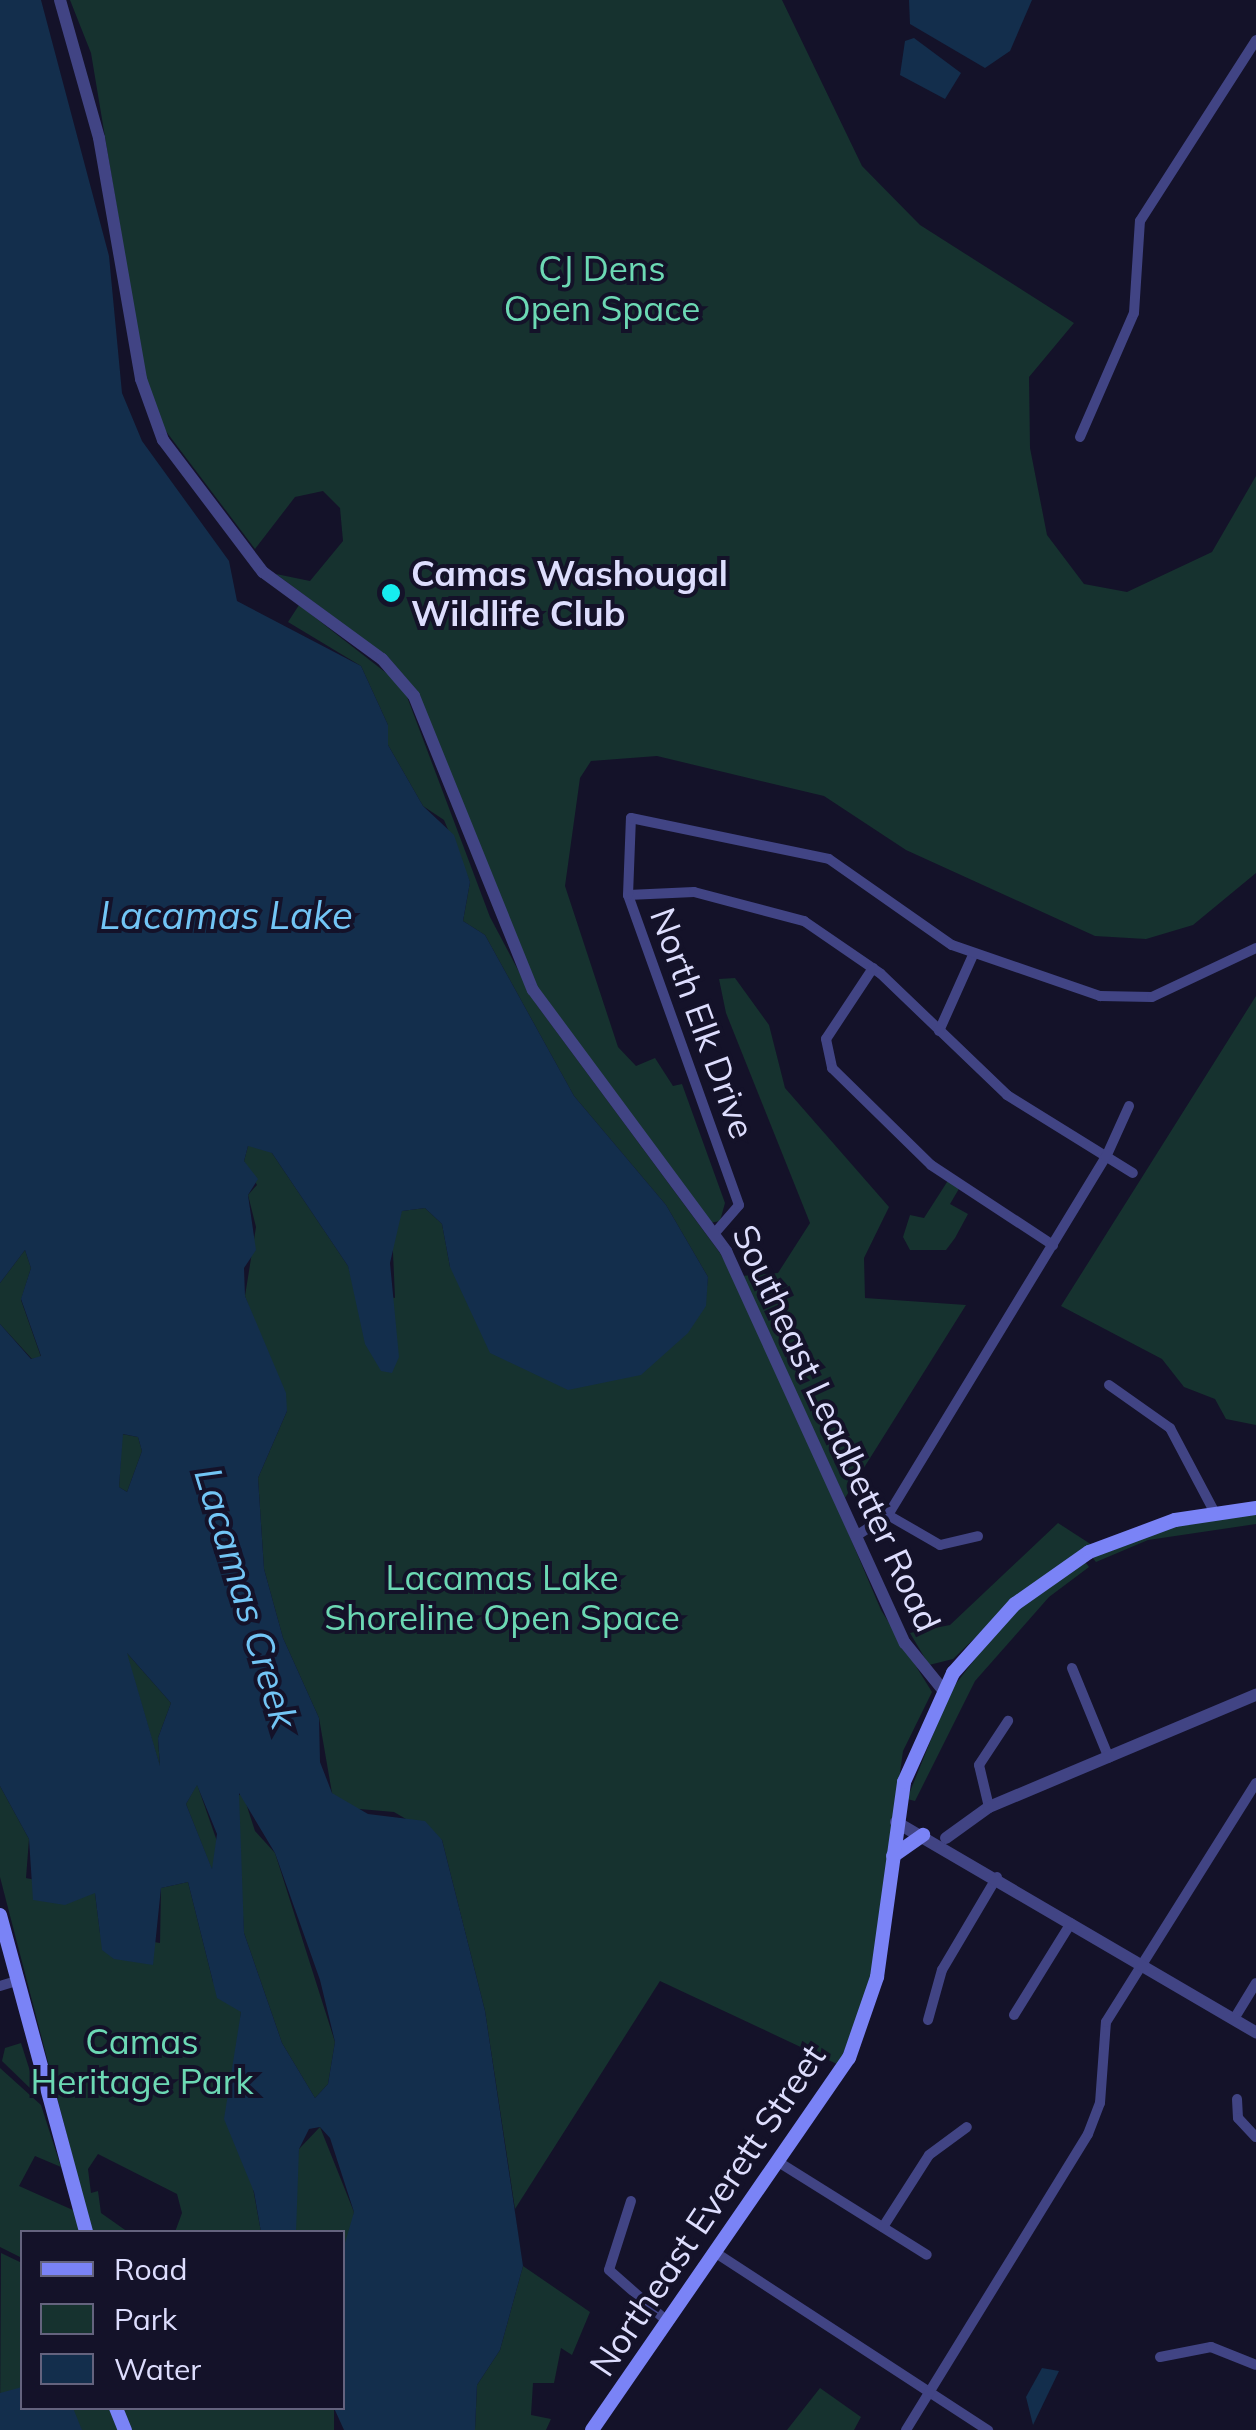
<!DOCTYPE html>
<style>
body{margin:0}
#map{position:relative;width:1256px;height:2430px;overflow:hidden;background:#141229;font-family:Mulish,sans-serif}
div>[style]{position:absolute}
.green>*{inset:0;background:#16322f;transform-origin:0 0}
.water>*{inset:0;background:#132e4c}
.minor>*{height:10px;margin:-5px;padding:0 5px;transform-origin:5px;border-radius:5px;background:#414484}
.tertiary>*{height:12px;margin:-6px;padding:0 6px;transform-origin:6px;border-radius:6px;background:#414484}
.secondary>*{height:14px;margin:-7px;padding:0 7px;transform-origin:7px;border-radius:7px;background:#7a83f6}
.dots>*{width:28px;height:28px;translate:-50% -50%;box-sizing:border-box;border:5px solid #141229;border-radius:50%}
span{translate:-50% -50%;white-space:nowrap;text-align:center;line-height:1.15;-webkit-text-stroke:8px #141229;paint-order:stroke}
.park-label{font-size:35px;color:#6cd9b4}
.poi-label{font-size:35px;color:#ddddfd;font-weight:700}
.left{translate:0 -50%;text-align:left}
.street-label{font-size:35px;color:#ddddfd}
.water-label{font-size:38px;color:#72c5f5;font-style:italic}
.legend{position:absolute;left:20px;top:2230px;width:325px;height:180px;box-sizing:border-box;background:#141229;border:2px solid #64637e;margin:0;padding:12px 18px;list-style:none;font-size:30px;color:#ddddfd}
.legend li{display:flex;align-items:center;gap:20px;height:50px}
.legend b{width:50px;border:2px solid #64637e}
</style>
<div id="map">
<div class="green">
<div style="clip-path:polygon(70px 0,782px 0,862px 166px,920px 225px,1074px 323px,1029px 377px,1030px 448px,1047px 535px,1084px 584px,1127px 592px,1212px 552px,1256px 476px,1256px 873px,1193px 925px,1146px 939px,1095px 936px,906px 850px,824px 796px,657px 756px,591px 761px,580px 778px,565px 886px,618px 1047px,636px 1066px,655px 1058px,673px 1086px,682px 1084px,725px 1203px,720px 1221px,710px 1223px,533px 981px,417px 691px,389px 658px,276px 574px,310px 581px,343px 541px,340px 508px,323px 491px,295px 497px,255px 549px,162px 426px,147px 389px,91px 53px)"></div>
<div style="clip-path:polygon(299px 605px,403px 686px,490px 917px,536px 1004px,720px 1253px,765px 1337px,881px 1610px,932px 1692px,903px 1751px,872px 1976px,839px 2065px,660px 1981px,515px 2209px,485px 2011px,442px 1840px,394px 1812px,348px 1808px,332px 1793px,319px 1718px,283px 1638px,264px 1569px,258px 1478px,287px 1411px,245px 1296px,256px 1227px,248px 1195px,257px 1185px,244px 1161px,248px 1146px,259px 1143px,272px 1153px,348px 1266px,355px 1289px,395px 1298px,392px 1230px,402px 1211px,425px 1208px,442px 1224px,450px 1267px,705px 1306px,708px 1277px,666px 1205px,574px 1096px,485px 935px,463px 921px,470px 882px,444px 820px,423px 806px,388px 745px,388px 725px,361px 666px,288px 622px)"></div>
<div style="clip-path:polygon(735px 978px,769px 1025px,785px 1088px,889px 1207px,864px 1258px,865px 1298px,966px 1305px,845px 1498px,741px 1276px,778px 1273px,810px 1223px,726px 1013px,719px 979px)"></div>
<div style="clip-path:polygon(1256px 996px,1256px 1425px,1226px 1419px,1215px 1399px,1184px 1387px,1162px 1359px,1061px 1306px)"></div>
<div style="clip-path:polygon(949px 1179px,960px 1187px,950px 1204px,968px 1214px,955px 1238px,946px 1250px,910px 1250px,903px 1237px,910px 1215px,924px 1218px)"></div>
<div style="clip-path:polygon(25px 1250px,31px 1268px,21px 1300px,41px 1357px,32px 1359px,0 1324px,0 1283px)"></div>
<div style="clip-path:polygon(122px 1434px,138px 1437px,142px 1451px,127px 1492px,119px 1487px)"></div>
<div style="clip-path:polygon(1256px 1512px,1256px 1524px,1148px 1540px,1096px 1562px,1090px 1555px,1148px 1530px)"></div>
<div style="clip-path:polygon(1058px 1523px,1092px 1545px,1006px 1608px,953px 1659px,929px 1665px,910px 1633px,950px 1625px)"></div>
<div style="clip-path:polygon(1083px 1559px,1089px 1567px,1049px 1597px,975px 1681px,915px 1801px,907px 1799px,951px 1690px,1009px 1615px)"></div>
<div style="clip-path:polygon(126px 1652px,171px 1703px,158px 1738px,160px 1767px)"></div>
<div style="clip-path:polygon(197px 1784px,219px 1847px,212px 1870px,186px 1804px)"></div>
<div style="clip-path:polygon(0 1786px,29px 1839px,26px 1878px,95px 1893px,100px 1933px,160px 1943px,161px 1888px,188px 1882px,213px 1982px,241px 2012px,234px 2084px,261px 2232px,175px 2232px,182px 2213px,177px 2194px,98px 2154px,88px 2169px,91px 2193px,98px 2191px,101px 2213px,128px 2232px,92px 2232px,0 1877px)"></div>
<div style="clip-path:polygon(243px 1794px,255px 1831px,275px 1853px,335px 2042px,328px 2084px,315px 2098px,282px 2043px,244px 1933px,236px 1796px)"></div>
<div style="clip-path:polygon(21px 2043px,36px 2090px,34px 2092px,2px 2061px,5px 2048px)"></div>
<div style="clip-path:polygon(0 2068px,41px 2105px,61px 2167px,35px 2156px,19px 2186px,75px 2211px,79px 2232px,22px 2232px,22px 2258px,0 2247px)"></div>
<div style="clip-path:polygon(320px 2127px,354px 2212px,343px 2323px,342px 2232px,296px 2232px,292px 2199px,299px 2149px)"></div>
<div style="clip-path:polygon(1px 2253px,22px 2263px,22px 2408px,110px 2408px,119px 2430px,0 2430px)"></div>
<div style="clip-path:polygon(523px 2266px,590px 2312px,572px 2355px,561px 2348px,554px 2383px,533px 2383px,531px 2415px,551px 2419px,546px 2430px,475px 2430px,477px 2385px,500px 2350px)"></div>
<div style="clip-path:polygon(820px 2388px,861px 2417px,854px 2430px,787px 2430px)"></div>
<div style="left:125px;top:2408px;width:209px;height:24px"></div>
</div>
<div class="water">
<div style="clip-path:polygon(evenodd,0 0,41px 0,109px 256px,122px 393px,142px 441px,229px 561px,237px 601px,361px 666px,388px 725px,388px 745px,423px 806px,454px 835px,470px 882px,463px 921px,485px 935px,574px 1096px,666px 1205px,708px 1277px,706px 1306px,688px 1333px,641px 1375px,568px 1390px,490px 1353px,450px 1267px,442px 1224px,425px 1208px,402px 1211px,390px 1263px,399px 1357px,392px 1373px,381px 1371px,365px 1344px,348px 1266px,272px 1153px,248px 1146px,244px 1161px,258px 1179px,248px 1195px,256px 1250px,244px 1268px,245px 1296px,286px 1393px,287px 1411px,258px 1478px,264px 1569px,283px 1638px,319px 1718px,320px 1762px,332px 1793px,368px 1814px,425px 1821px,442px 1840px,485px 2011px,523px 2266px,500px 2350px,477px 2385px,475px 2430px,344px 2430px,334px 2408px,342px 2408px,345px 2243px,354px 2212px,330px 2138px,320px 2127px,309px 2129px,299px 2149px,296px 2232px,261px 2232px,254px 2192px,224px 2119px,241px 2012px,217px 1998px,188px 1882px,161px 1888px,153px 1965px,114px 1959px,102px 1950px,95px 1893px,65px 1905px,33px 1900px,29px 1839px,0 1786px,0 1324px,31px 1359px,41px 1356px,21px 1299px,31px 1268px,25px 1250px,0 1283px,0 0,123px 1434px,138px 1437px,142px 1451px,127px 1492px,119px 1487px,123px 1434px,0 0,127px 1653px,171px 1703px,158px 1738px,160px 1766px,127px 1653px,0 0,197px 1785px,217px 1834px,212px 1869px,186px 1804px,197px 1785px,0 0,239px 1793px,275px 1853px,320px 1980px,335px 2042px,328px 2084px,315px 2098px,282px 2043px,244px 1933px,239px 1793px)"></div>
<div style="clip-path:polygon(909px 0,1032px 0,1010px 51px,985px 68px,910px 24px)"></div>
<div style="clip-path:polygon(914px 38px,961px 73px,945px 99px,900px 75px,905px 41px)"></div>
<div style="clip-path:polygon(1042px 2368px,1059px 2371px,1033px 2425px,1026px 2397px)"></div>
<div style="clip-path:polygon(22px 2387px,22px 2408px,73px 2408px,82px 2430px,0 2430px,0 2393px)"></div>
</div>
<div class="minor">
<div style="left:1080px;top:437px;width:135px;rotate:-66.5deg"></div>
<div style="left:1134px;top:313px;width:92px;rotate:-86.3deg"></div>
<div style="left:1140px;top:221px;width:215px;rotate:-57.3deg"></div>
<div style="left:628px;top:895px;width:66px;rotate:-2.6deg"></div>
<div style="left:694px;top:892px;width:114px;rotate:14.8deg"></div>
<div style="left:804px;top:921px;width:93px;rotate:34.5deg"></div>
<div style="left:881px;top:974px;width:175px;rotate:43.8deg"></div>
<div style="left:1007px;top:1095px;width:148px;rotate:31.8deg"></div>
<div style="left:873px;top:968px;width:85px;rotate:123.5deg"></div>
<div style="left:826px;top:1039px;width:30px;rotate:78deg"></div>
<div style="left:832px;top:1068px;width:139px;rotate:44.4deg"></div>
<div style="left:931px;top:1165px;width:146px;rotate:33.3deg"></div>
<div style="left:939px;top:1031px;width:83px;rotate:-65.9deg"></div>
<div style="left:714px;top:1234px;width:38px;rotate:-49deg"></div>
<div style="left:739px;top:1205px;width:329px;rotate:-109.7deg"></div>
<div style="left:628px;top:895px;width:77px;rotate:-87.8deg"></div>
<div style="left:631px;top:818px;width:202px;rotate:11.7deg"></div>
<div style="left:829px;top:859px;width:150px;rotate:35deg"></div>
<div style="left:952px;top:945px;width:157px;rotate:19deg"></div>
<div style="left:1100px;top:996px;width:52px;rotate:1.1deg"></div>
<div style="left:1152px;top:997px;width:115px;rotate:-25.2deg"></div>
<div style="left:1109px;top:1385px;width:75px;rotate:35.2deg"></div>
<div style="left:1170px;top:1428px;width:96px;rotate:62.1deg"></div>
<div style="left:888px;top:1515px;width:60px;rotate:30deg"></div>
<div style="left:940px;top:1545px;width:39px;rotate:-13deg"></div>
<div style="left:856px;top:1536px;width:38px;rotate:-33deg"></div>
<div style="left:888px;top:1515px;width:419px;rotate:-58.7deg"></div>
<div style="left:1106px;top:1157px;width:56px;rotate:-65.7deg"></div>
<div style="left:1072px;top:1668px;width:97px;rotate:67.7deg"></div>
<div style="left:989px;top:1807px;width:43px;rotate:-103.4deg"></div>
<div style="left:979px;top:1765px;width:53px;rotate:-56.6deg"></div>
<div style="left:0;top:1986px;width:17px;rotate:-17deg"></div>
<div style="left:1014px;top:2015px;width:108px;rotate:-58.2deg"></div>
<div style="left:1234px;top:2019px;width:42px;rotate:-58.6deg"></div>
<div style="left:928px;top:2020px;width:52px;rotate:-74.4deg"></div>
<div style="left:942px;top:1970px;width:108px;rotate:-59.4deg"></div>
<div style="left:1237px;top:2099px;width:19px;rotate:87deg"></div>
<div style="left:1238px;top:2118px;width:26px;rotate:47deg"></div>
<div style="left:780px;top:2163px;width:173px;rotate:32deg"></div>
<div style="left:631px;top:2201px;width:72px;rotate:107.7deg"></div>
<div style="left:609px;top:2270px;width:79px;rotate:41.4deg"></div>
<div style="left:883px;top:2227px;width:85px;rotate:-57.4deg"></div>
<div style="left:929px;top:2155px;width:47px;rotate:-36.4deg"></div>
<div style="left:716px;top:2253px;width:325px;rotate:33.1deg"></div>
<div style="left:1160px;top:2357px;width:52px;rotate:-11.1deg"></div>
<div style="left:1211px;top:2347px;width:48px;rotate:21.8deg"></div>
<div style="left:906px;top:2430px;width:347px;rotate:-58.4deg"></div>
<div style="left:1088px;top:2134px;width:33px;rotate:-69deg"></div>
<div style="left:1100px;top:2103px;width:81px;rotate:-85.8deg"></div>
<div style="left:1106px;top:2022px;width:282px;rotate:-57.9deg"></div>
</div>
<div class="tertiary">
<div style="left:60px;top:0;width:143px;rotate:74.2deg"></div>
<div style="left:99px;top:138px;width:245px;rotate:80.1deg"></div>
<div style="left:141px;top:379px;width:65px;rotate:70.2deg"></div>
<div style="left:163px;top:440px;width:166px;rotate:52.9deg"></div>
<div style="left:263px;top:572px;width:147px;rotate:36.2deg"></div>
<div style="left:382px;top:659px;width:49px;rotate:49.1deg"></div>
<div style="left:414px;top:696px;width:317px;rotate:68deg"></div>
<div style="left:533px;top:990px;width:325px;rotate:53.5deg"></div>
<div style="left:726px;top:1251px;width:431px;rotate:65.5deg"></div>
<div style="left:905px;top:1643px;width:60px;rotate:51deg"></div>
<div style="left:896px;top:1822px;width:417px;rotate:30.3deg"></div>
<div style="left:946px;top:1838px;width:53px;rotate:-35.8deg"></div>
<div style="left:989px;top:1807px;width:290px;rotate:-22.8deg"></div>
</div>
<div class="secondary">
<div style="left:893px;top:1856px;width:37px;rotate:-35deg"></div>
<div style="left:0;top:1915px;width:328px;rotate:74.8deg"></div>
<div style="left:116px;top:2408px;width:24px;rotate:68deg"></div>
<div style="left:592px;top:2430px;width:452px;rotate:-55.4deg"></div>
<div style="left:849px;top:2058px;width:86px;rotate:-70.9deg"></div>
<div style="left:877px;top:1977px;width:197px;rotate:-82.1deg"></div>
<div style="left:904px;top:1782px;width:120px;rotate:-65.8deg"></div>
<div style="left:953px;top:1673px;width:93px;rotate:-48.1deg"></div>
<div style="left:1015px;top:1604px;width:90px;rotate:-35.1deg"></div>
<div style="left:1089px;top:1552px;width:92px;rotate:-20.4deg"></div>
<div style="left:1175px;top:1520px;width:82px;rotate:-8.4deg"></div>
</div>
<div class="dots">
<div style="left:391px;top:593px;background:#16edef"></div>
</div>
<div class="park-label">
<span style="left:602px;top:288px">CJ Dens<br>Open Space</span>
<span style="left:502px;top:1597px">Lacamas Lake<br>Shoreline Open Space</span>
<span style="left:142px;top:2061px">Camas<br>Heritage Park</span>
</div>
<div class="poi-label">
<span class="left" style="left:411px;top:593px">Camas Washougal<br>Wildlife Club</span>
</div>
<div class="street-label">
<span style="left:703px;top:1023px;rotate:70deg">North Elk Drive</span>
<span style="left:837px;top:1428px;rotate:65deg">Southeast Leadbetter Road</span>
<span style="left:707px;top:2210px;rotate:-56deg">Northeast Everett Street</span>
</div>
<div class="water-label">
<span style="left:226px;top:916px">Lacamas Lake</span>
<span style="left:246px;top:1598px;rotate:73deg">Lacamas Creek</span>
</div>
<ul class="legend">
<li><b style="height:12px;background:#7a83f6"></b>Road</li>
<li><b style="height:28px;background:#16322f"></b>Park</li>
<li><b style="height:28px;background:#132e4c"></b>Water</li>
</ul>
</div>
